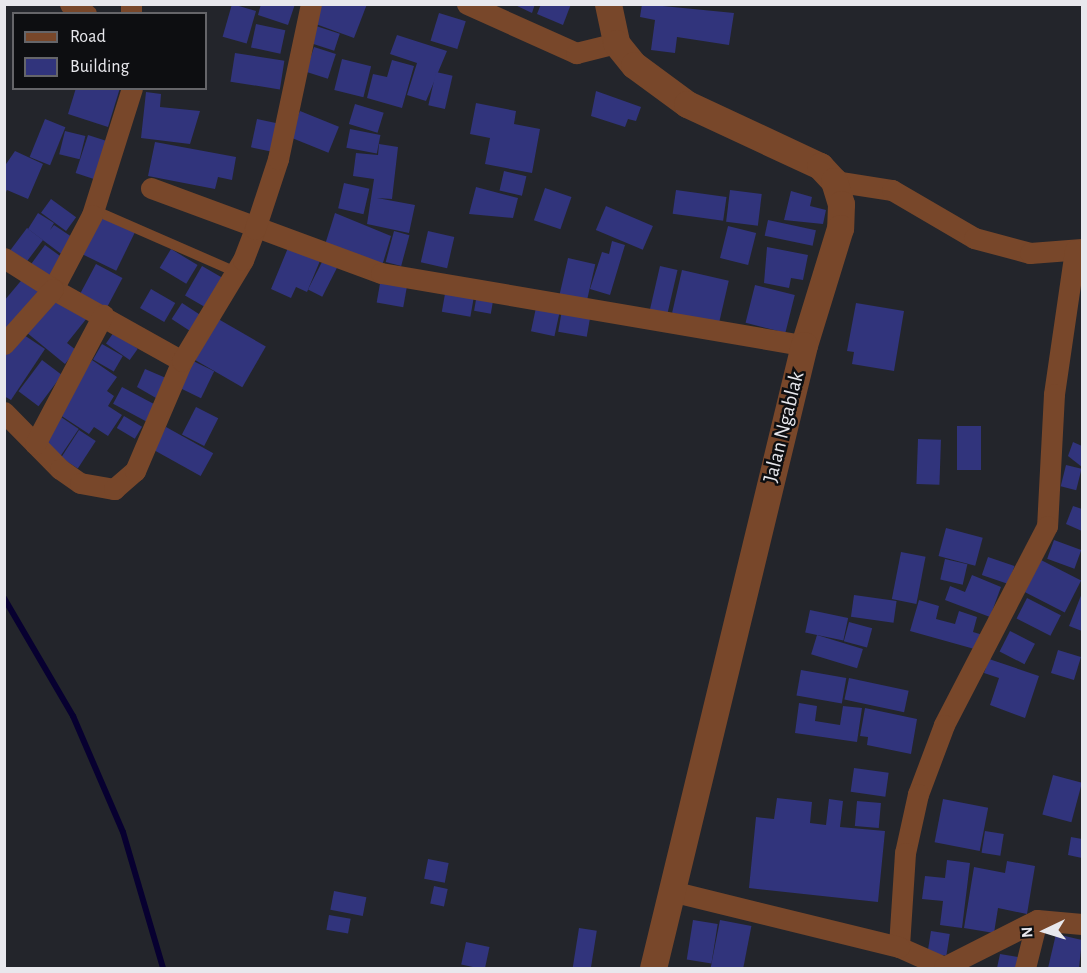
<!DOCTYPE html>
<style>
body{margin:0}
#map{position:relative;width:1087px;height:973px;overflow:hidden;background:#23252b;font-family:"Alegreya Sans",sans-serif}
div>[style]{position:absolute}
.stream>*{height:6px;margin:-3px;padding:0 3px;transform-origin:3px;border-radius:3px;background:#070030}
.building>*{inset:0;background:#31347c;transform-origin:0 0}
.service>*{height:10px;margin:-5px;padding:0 5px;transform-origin:5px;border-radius:5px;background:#78472a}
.minor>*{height:21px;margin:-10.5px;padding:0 10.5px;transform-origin:10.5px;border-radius:10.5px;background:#78472a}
.tertiary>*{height:27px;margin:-13.5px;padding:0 13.5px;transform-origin:13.5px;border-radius:13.5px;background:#78472a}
span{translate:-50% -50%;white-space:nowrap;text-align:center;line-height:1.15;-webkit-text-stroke:5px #0d0e11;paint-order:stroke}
.street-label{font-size:21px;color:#e8e8ed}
.frame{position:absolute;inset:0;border:6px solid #e8e8ed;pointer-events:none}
.legend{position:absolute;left:12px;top:12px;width:195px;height:78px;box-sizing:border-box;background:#0d0e11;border:2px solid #656569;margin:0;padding:8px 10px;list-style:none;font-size:18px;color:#e8e8ed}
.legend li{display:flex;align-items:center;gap:12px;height:30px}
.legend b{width:30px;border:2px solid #656569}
.north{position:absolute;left:1015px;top:901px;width:60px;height:60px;-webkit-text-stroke:4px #0d0e11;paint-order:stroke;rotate:266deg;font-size:16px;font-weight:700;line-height:24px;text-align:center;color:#e8e8ed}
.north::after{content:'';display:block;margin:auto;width:21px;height:27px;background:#e8e8ed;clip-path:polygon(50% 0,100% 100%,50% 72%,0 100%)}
</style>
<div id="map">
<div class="stream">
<div style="left:4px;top:598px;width:137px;rotate:59.7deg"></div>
<div style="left:73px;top:716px;width:126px;rotate:66.7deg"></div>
<div style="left:123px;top:832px;width:142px;rotate:73.6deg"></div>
</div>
<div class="building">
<div style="left:232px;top:4px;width:25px;height:34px;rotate:16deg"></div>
<div style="clip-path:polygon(261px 4px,295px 4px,288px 25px,258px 15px)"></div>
<div style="clip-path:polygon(320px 4px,367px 4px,354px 38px,313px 23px)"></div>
<div style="clip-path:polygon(513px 4px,535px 4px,532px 13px)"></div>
<div style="clip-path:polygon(541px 4px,571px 4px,563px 25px,537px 14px)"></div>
<div style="clip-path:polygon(642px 4px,734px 13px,729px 45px,677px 37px,675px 53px,651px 50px,655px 20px,640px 17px)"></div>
<div style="left:439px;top:13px;width:28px;height:29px;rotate:17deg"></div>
<div style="left:256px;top:24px;width:30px;height:24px;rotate:12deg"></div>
<div style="left:316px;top:26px;width:25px;height:18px;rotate:18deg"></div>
<div style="clip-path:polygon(397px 35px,447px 51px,426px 101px,407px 95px,417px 63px,390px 54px)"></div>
<div style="left:314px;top:47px;width:23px;height:26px;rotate:18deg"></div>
<div style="left:235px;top:53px;width:50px;height:29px;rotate:9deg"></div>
<div style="left:342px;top:59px;width:30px;height:32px;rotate:14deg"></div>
<div style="clip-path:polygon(392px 60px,414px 66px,402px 108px,367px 98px,373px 74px,387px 77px)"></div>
<div style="left:436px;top:72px;width:17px;height:34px;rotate:13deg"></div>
<div style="clip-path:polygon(76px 88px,120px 88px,108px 127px,68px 114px)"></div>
<div style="clip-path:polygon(596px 91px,641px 107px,636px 121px,628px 119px,625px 127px,591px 116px)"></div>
<div style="clip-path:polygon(146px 92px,161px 94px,160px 107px,200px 111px,190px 144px,141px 138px)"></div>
<div style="clip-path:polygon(476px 103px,516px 111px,514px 124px,540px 129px,532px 173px,485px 164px,490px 138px,470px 134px)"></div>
<div style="left:355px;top:104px;width:30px;height:21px;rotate:17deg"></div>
<div style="left:300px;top:111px;width:42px;height:28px;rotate:22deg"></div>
<div style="left:45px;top:119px;width:22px;height:41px;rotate:22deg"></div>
<div style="left:257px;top:119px;width:24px;height:29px;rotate:12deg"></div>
<div style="left:350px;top:129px;width:31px;height:19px;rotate:11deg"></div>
<div style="left:65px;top:131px;width:21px;height:24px;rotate:14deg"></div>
<div style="left:88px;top:135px;width:23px;height:40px;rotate:18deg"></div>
<div style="clip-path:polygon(155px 142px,236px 157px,232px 180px,218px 177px,215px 189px,148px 176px)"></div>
<div style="clip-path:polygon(379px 144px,398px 147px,392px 199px,377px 198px,415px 205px,409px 233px,367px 224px,374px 179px,353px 176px,356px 153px,378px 155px)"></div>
<div style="clip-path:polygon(15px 151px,43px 164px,28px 199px,7px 190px,4px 196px,4px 167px)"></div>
<div style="left:504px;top:171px;width:23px;height:20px;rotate:13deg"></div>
<div style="left:344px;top:183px;width:26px;height:26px;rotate:13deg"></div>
<div style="clip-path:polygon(476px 187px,518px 198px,513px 218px,469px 214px)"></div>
<div style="left:545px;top:188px;width:28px;height:34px;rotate:19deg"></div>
<div style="left:676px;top:190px;width:51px;height:24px;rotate:8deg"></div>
<div style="left:730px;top:190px;width:32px;height:32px;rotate:7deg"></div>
<div style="clip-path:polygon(791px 191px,812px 197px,810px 206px,826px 210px,823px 224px,784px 220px)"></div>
<div style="left:51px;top:199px;width:31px;height:17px;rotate:36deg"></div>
<div style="left:606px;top:206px;width:51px;height:26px;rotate:23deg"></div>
<div style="clip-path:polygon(38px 213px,54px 223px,50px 230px,54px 225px,75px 239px,64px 256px,28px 229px)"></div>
<div style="clip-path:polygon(335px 213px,391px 236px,382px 266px,324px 248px)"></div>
<div style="left:100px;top:215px;width:39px;height:43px;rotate:26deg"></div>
<div style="left:768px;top:220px;width:49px;height:16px;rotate:12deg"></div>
<div style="left:728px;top:226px;width:29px;height:33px;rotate:14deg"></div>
<div style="left:27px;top:228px;width:20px;height:34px;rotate:37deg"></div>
<div style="left:394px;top:231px;width:16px;height:32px;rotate:15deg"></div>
<div style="left:428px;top:231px;width:27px;height:32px;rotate:13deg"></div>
<div style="clip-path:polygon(612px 241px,625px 245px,610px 295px,590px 289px,602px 252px,609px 254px)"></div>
<div style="clip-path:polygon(290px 243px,322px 256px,307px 292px,296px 287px,291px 298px,271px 289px)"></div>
<div style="left:45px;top:245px;width:26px;height:26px;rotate:36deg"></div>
<div style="clip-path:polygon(767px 247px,808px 255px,803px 280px,791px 278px,789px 288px,764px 283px)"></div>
<div style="left:171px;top:249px;width:31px;height:22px;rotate:31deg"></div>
<div style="left:568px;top:258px;width:28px;height:41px;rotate:13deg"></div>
<div style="left:323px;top:260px;width:16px;height:33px;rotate:27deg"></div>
<div style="left:96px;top:264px;width:30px;height:38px;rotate:28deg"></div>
<div style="left:202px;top:266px;width:24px;height:34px;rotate:30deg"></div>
<div style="left:660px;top:266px;width:18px;height:46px;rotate:13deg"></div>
<div style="left:682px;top:270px;width:48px;height:44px;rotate:13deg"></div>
<div style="clip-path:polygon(25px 276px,44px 292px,4px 334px,4px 301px)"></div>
<div style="left:381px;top:278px;width:27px;height:25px;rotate:10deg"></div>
<div style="left:755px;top:285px;width:41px;height:39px;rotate:14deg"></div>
<div style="left:446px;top:288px;width:29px;height:24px;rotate:10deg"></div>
<div style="left:151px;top:289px;width:28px;height:22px;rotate:30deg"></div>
<div style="clip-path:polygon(58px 293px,87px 318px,67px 343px,76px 350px,65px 364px,26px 332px)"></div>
<div style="left:477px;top:294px;width:17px;height:17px;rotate:10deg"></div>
<div style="left:182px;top:303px;width:27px;height:19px;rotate:33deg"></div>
<div style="left:537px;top:303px;width:24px;height:29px;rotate:12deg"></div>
<div style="clip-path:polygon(856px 303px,904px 311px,894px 371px,852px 364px,854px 352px,847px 351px)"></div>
<div style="left:562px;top:310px;width:29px;height:22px;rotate:10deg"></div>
<div style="left:213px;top:316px;width:61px;height:47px;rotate:30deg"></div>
<div style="clip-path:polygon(18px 331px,45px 349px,11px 400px,4px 396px,4px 352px)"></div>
<div style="left:114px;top:332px;width:29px;height:14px;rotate:35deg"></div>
<div style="left:102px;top:344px;width:24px;height:18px;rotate:30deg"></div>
<div style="left:189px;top:359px;width:28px;height:30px;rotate:26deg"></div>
<div style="left:42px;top:360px;width:25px;height:39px;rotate:37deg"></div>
<div style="clip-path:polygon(92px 360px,117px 377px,107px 391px,114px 396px,108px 406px,122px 415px,108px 436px,94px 427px,89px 434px,57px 413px)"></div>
<div style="clip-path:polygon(145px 369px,166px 378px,156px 398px,137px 387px)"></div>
<div style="left:122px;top:387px;width:42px;height:19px;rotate:28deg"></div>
<div style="left:196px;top:407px;width:25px;height:31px;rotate:27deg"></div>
<div style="left:58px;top:415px;width:25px;height:34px;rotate:34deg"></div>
<div style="left:124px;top:416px;width:21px;height:14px;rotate:31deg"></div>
<div style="left:957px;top:426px;width:24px;height:44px"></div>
<div style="left:166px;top:427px;width:54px;height:26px;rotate:29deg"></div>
<div style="left:79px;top:430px;width:20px;height:33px;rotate:33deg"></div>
<div style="left:918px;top:439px;width:23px;height:45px;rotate:2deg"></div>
<div style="clip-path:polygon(1073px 442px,1082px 446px,1082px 467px,1068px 456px)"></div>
<div style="left:1066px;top:465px;width:16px;height:22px;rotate:14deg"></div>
<div style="clip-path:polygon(1073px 506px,1082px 509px,1082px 531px,1066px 524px)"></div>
<div style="left:946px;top:528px;width:38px;height:29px;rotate:15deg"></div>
<div style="left:1054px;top:540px;width:29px;height:20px;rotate:20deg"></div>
<div style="left:901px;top:552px;width:25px;height:48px;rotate:11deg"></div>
<div style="left:988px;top:557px;width:28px;height:19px;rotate:19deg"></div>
<div style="left:945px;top:559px;width:23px;height:21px;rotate:13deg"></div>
<div style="left:1041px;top:560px;width:45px;height:36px;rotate:27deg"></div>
<div style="clip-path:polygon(972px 575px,1001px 587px,990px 617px,945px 600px,950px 586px,965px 592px)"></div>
<div style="clip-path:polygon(1082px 593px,1082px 631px,1069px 626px)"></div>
<div style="left:854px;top:595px;width:43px;height:22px;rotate:8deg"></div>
<div style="left:1027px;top:598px;width:38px;height:23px;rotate:27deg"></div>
<div style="clip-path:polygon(919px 600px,939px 606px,936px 619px,955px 624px,959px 611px,977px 617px,973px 632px,983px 635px,978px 650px,910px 631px)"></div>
<div style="left:810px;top:610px;width:39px;height:23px;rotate:12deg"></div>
<div style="left:849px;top:622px;width:24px;height:20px;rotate:15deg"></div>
<div style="left:1010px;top:631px;width:28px;height:23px;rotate:27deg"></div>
<div style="left:817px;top:635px;width:48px;height:20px;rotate:17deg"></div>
<div style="left:1058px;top:650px;width:24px;height:24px;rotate:17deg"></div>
<div style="clip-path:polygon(989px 659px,1039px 676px,1025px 718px,990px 705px,999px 678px,984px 673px)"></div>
<div style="left:801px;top:670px;width:46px;height:26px;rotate:10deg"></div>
<div style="left:849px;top:678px;width:61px;height:22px;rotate:12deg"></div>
<div style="clip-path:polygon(799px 703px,817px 706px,815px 721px,840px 725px,843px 706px,862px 708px,857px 742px,795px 733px)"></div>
<div style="clip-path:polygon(865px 708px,917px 719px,911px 754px,867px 745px,868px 737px,860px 736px)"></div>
<div style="left:854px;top:768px;width:35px;height:24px;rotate:8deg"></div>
<div style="left:1053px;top:775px;width:30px;height:41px;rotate:15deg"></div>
<div style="clip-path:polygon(777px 798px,812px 802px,810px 823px,826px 825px,829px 799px,843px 801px,840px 827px,885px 831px,878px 902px,749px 888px,756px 817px,774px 819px)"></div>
<div style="left:943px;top:799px;width:46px;height:44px;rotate:11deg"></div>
<div style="left:857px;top:801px;width:24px;height:25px;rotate:5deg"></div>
<div style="left:985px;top:831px;width:19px;height:22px;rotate:9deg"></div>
<div style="clip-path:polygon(1071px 837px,1082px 839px,1082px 858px,1068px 855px)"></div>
<div style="left:428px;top:859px;width:21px;height:20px;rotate:11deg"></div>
<div style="clip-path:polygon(947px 860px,970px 863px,962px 928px,940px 925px,943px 901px,922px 899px,925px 876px,945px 878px)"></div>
<div style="clip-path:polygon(1007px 861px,1035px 866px,1027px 914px,998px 908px,994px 933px,964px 928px,974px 867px,1005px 873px)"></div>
<div style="left:434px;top:886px;width:14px;height:18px;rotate:12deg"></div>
<div style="left:334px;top:891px;width:33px;height:19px;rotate:11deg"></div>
<div style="left:329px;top:915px;width:22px;height:15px;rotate:10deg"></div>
<div style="left:693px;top:920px;width:25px;height:40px;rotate:9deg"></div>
<div style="left:720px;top:920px;width:32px;height:49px;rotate:11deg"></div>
<div style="left:579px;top:928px;width:18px;height:40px;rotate:9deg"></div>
<div style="left:931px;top:931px;width:19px;height:22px;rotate:9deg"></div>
<div style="clip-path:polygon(1056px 934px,1082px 940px,1079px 968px,1048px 968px)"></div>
<div style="left:466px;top:942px;width:24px;height:23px;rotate:12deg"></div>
<div style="clip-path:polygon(1000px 954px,1024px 958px,1023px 968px,997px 968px)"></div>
</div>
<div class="service">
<div style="left:94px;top:210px;width:155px;rotate:23.6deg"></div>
</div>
<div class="minor">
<div style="left:70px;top:4px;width:19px;rotate:32deg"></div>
<div style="left:467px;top:4px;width:120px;rotate:24.2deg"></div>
<div style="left:576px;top:53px;width:41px;rotate:-14deg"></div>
<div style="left:131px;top:14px;width:10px;rotate:-90deg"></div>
<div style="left:132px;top:88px;width:133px;rotate:107.5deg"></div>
<div style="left:92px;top:215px;width:84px;rotate:117.8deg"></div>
<div style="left:53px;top:289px;width:148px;rotate:29.2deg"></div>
<div style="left:834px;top:181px;width:59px;rotate:8.8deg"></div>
<div style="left:892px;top:190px;width:95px;rotate:30.3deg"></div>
<div style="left:974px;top:238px;width:58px;rotate:15deg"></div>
<div style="left:1030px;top:253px;width:52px;rotate:-4.4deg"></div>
<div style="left:151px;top:188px;width:245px;rotate:20.3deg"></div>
<div style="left:381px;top:273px;width:429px;rotate:9.7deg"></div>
<div style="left:1075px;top:250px;width:146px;rotate:98.3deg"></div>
<div style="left:1054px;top:394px;width:132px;rotate:93deg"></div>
<div style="left:1047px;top:526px;width:224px;rotate:117.4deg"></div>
<div style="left:944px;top:725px;width:74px;rotate:110.6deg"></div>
<div style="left:918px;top:794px;width:60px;rotate:102.4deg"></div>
<div style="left:905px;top:853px;width:94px;rotate:93.7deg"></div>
<div style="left:899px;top:947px;width:49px;rotate:24deg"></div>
<div style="left:944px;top:967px;width:104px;rotate:-26.8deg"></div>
<div style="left:1037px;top:920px;width:45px;rotate:5.1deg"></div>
<div style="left:4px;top:258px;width:58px;rotate:32.3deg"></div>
<div style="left:53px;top:289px;width:74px;rotate:131.7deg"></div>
<div style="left:4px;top:412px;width:80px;rotate:45.5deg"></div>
<div style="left:60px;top:469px;width:24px;rotate:35deg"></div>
<div style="left:80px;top:483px;width:35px;rotate:10deg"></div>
<div style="left:114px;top:489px;width:28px;rotate:-41deg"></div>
<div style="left:135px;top:471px;width:120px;rotate:-66.9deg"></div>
<div style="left:182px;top:361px;width:118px;rotate:-58.9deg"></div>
<div style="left:243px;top:260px;width:33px;rotate:-69deg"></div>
<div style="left:255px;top:229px;width:74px;rotate:-71.8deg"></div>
<div style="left:278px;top:159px;width:158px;rotate:-78deg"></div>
<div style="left:35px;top:444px;width:146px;rotate:-62.2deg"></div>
<div style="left:671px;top:891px;width:235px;rotate:13.8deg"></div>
<div style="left:1025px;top:968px;width:49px;rotate:-76deg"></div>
</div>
<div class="tertiary">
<div style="left:608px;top:4px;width:40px;rotate:78deg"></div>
<div style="left:616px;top:43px;width:28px;rotate:51deg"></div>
<div style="left:634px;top:65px;width:66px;rotate:36.3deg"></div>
<div style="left:687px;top:104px;width:147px;rotate:25deg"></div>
<div style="left:820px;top:166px;width:21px;rotate:47deg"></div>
<div style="left:834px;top:181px;width:24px;rotate:73deg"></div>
<div style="left:841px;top:204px;width:24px;rotate:92deg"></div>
<div style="left:840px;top:228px;width:122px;rotate:107.1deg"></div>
<div style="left:804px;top:345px;width:641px;rotate:103.62deg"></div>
</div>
<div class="street-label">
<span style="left:784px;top:427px;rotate:-76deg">Jalan Ngablak</span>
</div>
<div class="frame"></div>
<ul class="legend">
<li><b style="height:8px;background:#78472a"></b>Road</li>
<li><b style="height:16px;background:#31347c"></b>Building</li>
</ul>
<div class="north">N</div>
</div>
